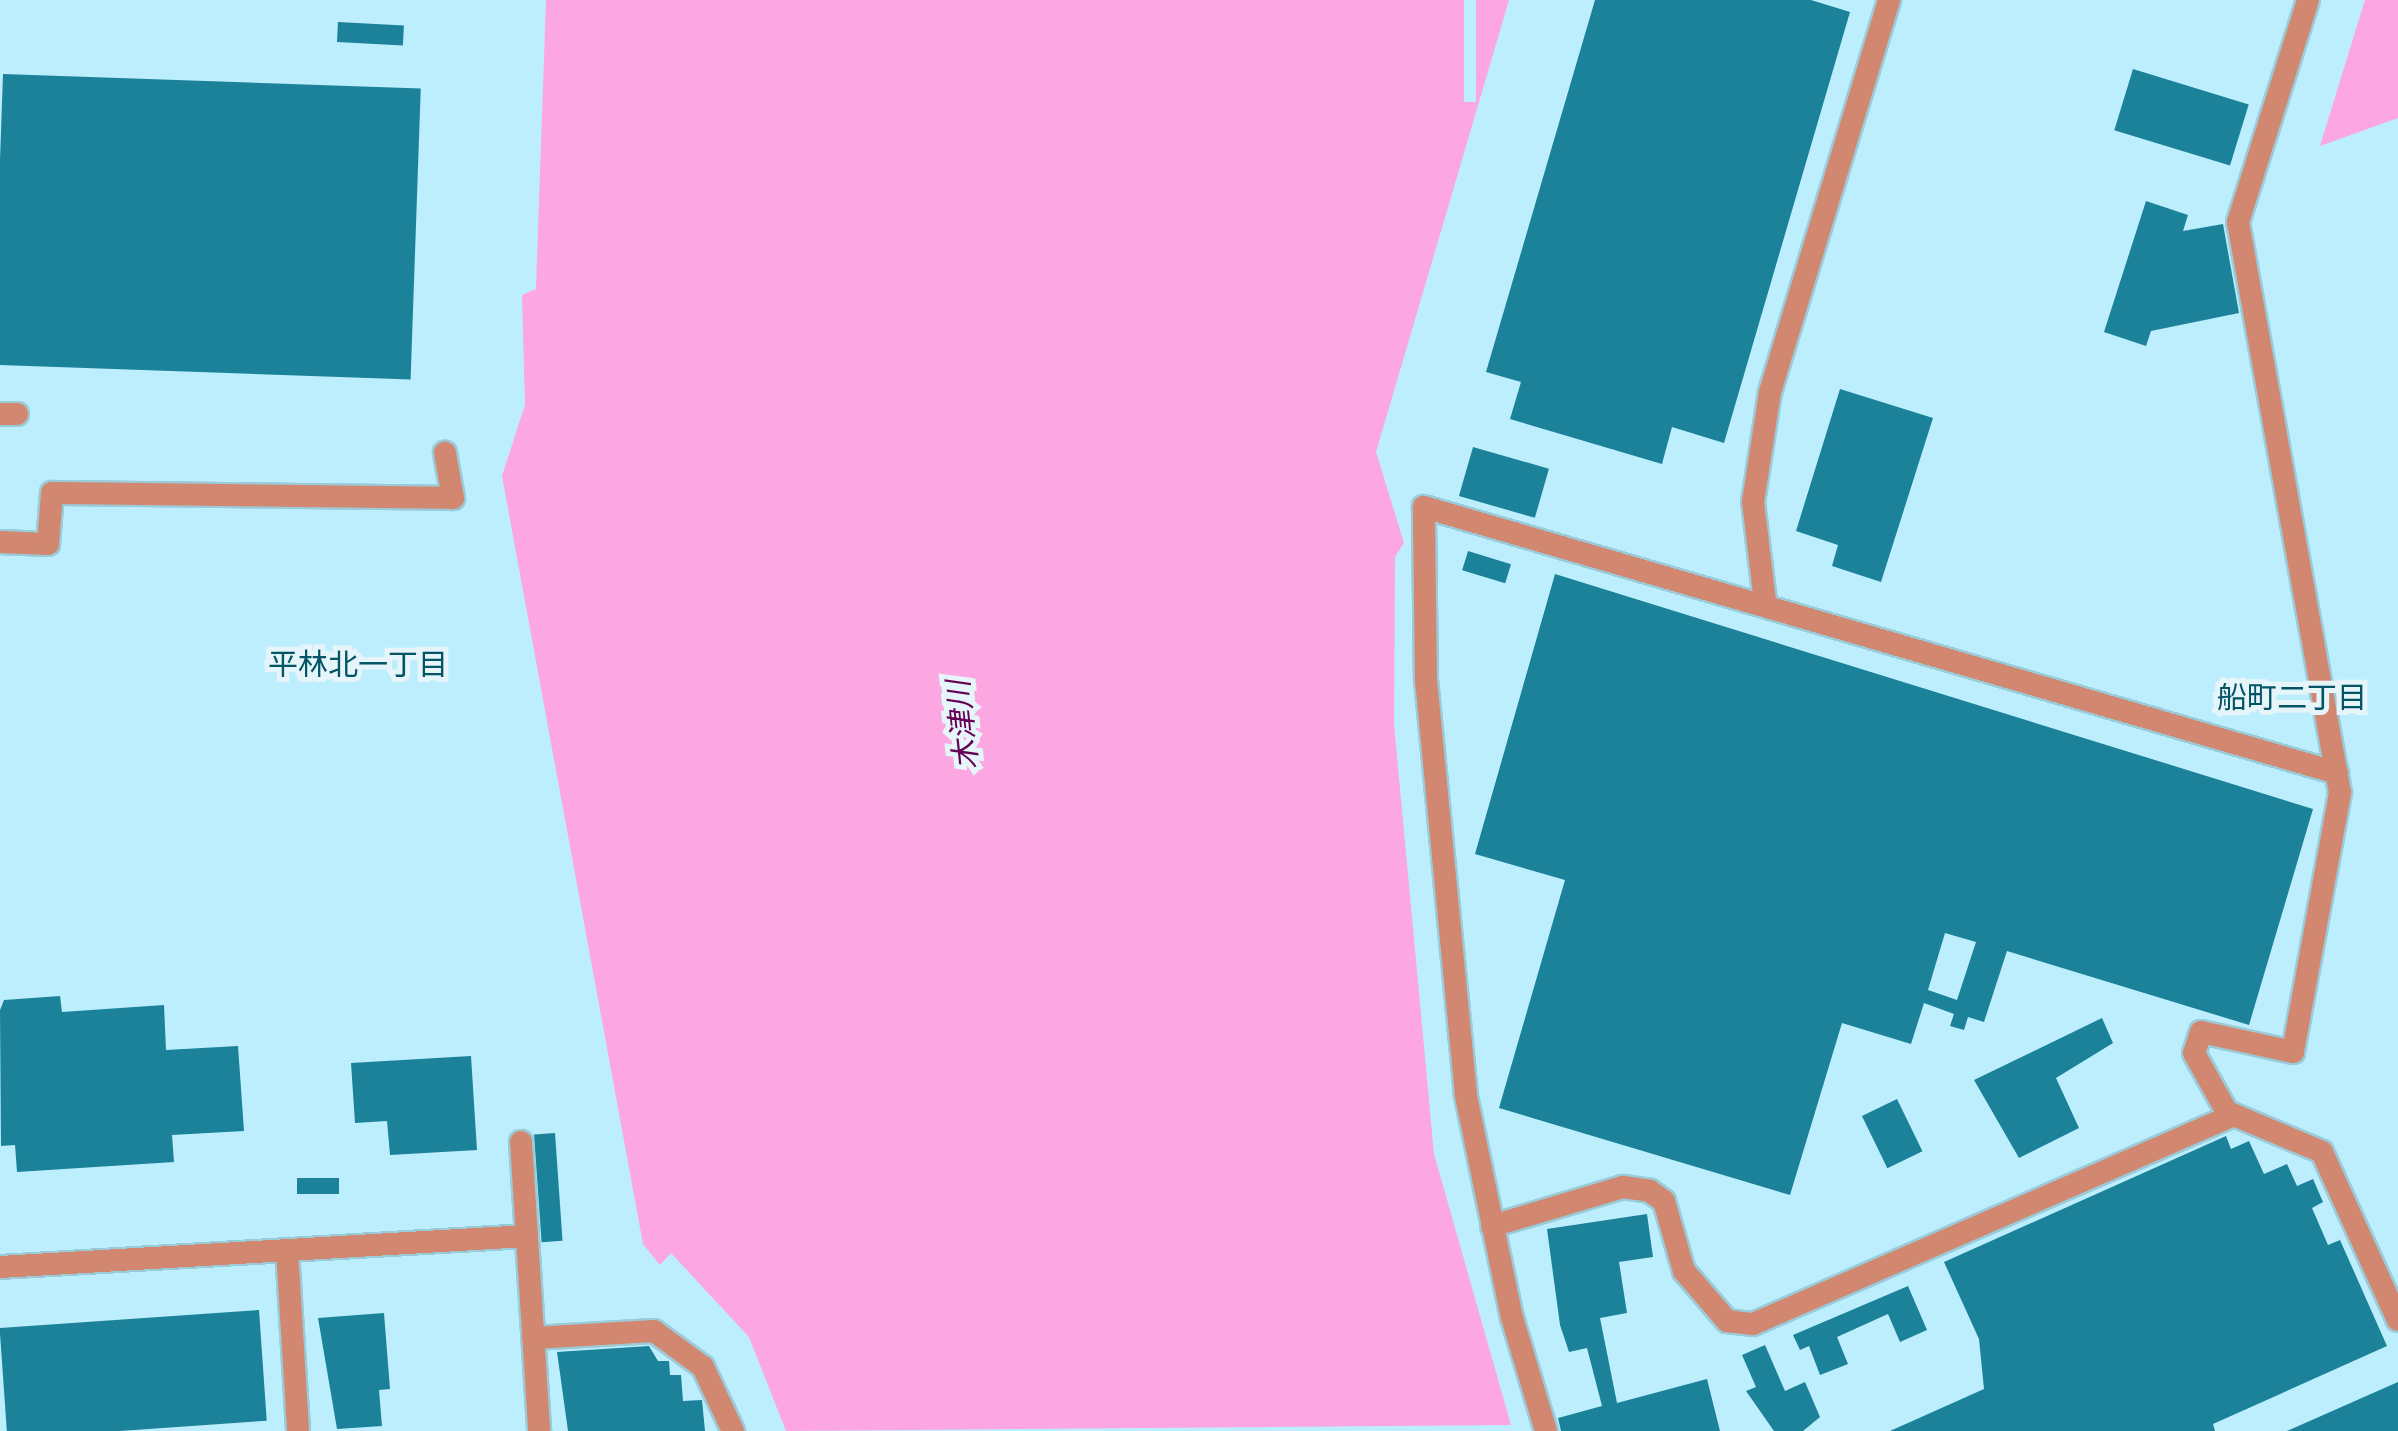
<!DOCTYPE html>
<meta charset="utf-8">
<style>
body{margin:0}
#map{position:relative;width:2398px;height:1431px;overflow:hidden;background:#bdeefd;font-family:"Nunito Sans","Noto Sans JP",sans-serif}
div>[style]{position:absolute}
.water>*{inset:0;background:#fca6e2}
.pier>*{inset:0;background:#bdeefd;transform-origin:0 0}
.building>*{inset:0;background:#1b829a;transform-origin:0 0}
.roads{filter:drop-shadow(2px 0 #9bcbd9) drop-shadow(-2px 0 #9bcbd9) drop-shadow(0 2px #9bcbd9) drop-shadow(0 -2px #9bcbd9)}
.minor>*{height:22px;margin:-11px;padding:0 11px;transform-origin:11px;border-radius:11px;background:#d28870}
span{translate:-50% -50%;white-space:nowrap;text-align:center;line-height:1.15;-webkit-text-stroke:10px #e5f5fa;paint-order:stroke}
.neighbourhood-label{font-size:30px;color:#035465}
.water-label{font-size:30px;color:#660254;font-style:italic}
</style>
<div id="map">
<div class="water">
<div style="clip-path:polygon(546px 0,1509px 0,1376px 452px,1404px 543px,1395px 557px,1394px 724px,1434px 1154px,1511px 1425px,786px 1431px,749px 1337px,671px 1253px,660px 1265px,643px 1244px,502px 476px,525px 405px,522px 295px,536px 289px)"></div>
<div style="clip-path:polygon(2365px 0,2398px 0,2398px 118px,2320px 146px)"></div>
</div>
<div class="pier">
<div style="left:1464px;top:0;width:12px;height:102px"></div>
</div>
<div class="building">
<div style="clip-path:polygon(1595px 0,1811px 0,1850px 12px,1724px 443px,1672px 427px,1662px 464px,1510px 419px,1521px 382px,1486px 372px)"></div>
<div style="left:338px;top:22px;width:66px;height:20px;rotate:3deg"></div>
<div style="left:2133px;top:69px;width:121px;height:64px;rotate:17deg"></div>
<div style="left:3px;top:74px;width:418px;height:291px;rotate:2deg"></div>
<div style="clip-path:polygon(2146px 201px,2188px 215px,2183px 231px,2223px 224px,2239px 313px,2151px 331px,2146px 346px,2104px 332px)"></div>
<div style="clip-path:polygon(1840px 389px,1933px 418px,1881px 582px,1832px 566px,1838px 545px,1796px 531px)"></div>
<div style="left:1473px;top:447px;width:79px;height:51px;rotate:16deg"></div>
<div style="left:1468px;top:551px;width:45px;height:20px;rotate:17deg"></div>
<div style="clip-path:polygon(evenodd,1555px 574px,2313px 809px,2249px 1025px,2007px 951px,1984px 1022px,1968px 1017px,1964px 1030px,1950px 1026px,1954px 1014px,1924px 1003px,1911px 1044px,1842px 1023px,1790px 1195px,1499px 1108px,1565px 880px,1475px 854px,1555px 574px,1945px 933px,1976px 942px,1957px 1000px,1928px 990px,1945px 933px)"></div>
<div style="clip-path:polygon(60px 996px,62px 1012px,164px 1005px,166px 1050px,238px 1046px,244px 1131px,172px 1135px,174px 1162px,17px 1172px,15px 1145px,1px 1146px,0 1010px,4px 1000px)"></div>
<div style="clip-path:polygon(2102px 1018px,2113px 1043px,2056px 1078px,2079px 1128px,2019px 1158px,1974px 1080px)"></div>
<div style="clip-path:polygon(471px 1056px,477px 1150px,390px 1155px,387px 1121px,355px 1123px,351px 1063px)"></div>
<div style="left:1897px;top:1099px;width:58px;height:39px;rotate:64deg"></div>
<div style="left:555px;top:1133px;width:108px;height:21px;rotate:86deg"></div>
<div style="clip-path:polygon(2226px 1136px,2231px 1149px,2249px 1141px,2264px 1174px,2287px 1164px,2297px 1186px,2313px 1179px,2323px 1202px,2312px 1208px,2328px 1245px,2340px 1240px,2387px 1346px,2213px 1424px,2215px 1431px,1890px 1431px,1984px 1389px,1979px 1339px,1944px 1262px)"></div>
<div style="left:339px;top:1178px;width:16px;height:42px;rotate:90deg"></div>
<div style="clip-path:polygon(1647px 1214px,1653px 1257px,1619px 1262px,1627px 1313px,1600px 1318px,1617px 1403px,1707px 1379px,1720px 1431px,1561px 1431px,1558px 1418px,1602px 1406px,1587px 1348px,1569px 1352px,1560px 1325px,1547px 1229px)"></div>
<div style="clip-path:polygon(1908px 1286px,1927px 1330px,1900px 1342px,1888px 1314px,1837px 1337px,1848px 1364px,1820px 1375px,1809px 1346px,1800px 1350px,1793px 1335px)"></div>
<div style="left:259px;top:1310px;width:111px;height:260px;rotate:86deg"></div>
<div style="clip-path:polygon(384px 1313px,390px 1389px,379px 1390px,382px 1426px,337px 1429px,318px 1318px)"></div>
<div style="clip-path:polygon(1765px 1345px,1785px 1391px,1805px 1382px,1820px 1417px,1803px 1431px,1774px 1431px,1746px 1391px,1756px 1387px,1742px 1355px)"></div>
<div style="clip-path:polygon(649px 1346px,658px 1361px,669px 1361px,670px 1375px,681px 1375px,683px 1401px,702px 1400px,705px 1431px,568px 1431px,557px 1352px)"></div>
<div style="clip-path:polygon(2398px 1382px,2398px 1431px,2287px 1431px)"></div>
</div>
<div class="roads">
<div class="minor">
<div style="left:2308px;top:0;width:233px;rotate:107.5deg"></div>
<div style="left:2238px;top:222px;width:580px;rotate:79.87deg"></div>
<div style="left:2340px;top:793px;width:263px;rotate:100.3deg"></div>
<div style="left:2293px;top:1052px;width:94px;rotate:-167.7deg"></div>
<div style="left:2201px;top:1032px;width:22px;rotate:108deg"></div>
<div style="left:2194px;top:1053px;width:68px;rotate:60.8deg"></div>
<div style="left:2227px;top:1112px;width:103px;rotate:22.8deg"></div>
<div style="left:2322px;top:1152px;width:184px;rotate:65.7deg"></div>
<div style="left:0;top:414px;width:17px"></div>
<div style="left:0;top:542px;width:48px;rotate:2.4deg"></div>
<div style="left:48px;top:544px;width:51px;rotate:-85.5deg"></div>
<div style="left:52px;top:493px;width:401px;rotate:0.7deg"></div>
<div style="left:453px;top:498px;width:46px;rotate:-100.1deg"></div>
<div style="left:1765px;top:601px;width:100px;rotate:-96.9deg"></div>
<div style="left:1753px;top:502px;width:111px;rotate:-81.2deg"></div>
<div style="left:1770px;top:392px;width:410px;rotate:-73.1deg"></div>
<div style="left:521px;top:1142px;width:290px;rotate:86.4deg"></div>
<div style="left:1492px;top:1226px;width:137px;rotate:-16.6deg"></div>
<div style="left:1623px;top:1187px;width:27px;rotate:8deg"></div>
<div style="left:1650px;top:1191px;width:17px;rotate:36deg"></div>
<div style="left:1664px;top:1201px;width:73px;rotate:74.1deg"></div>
<div style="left:1684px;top:1271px;width:66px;rotate:49.3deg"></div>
<div style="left:1727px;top:1321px;width:26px;rotate:7deg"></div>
<div style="left:1753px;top:1324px;width:524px;rotate:-23.49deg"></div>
<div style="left:287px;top:1250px;width:181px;rotate:86.5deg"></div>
<div style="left:0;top:1267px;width:528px;rotate:-3.37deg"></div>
<div style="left:533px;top:1338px;width:121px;rotate:-3.3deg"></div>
<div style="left:654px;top:1331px;width:61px;rotate:36.3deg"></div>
<div style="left:703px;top:1367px;width:71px;rotate:64.9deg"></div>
<div style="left:1546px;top:1431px;width:118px;rotate:-106.7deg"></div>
<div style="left:1512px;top:1318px;width:228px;rotate:-101.7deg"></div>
<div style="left:1466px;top:1095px;width:414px;rotate:-95.5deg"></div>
<div style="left:1426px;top:683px;width:176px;rotate:-90.7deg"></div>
<div style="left:1424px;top:507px;width:951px;rotate:16.24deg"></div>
</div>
</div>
<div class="neighbourhood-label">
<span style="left:358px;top:666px">平林北一丁目</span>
<span style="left:2292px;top:699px">船町二丁目</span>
</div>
<div class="water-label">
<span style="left:964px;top:725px;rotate:-96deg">木津川</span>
</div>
</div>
